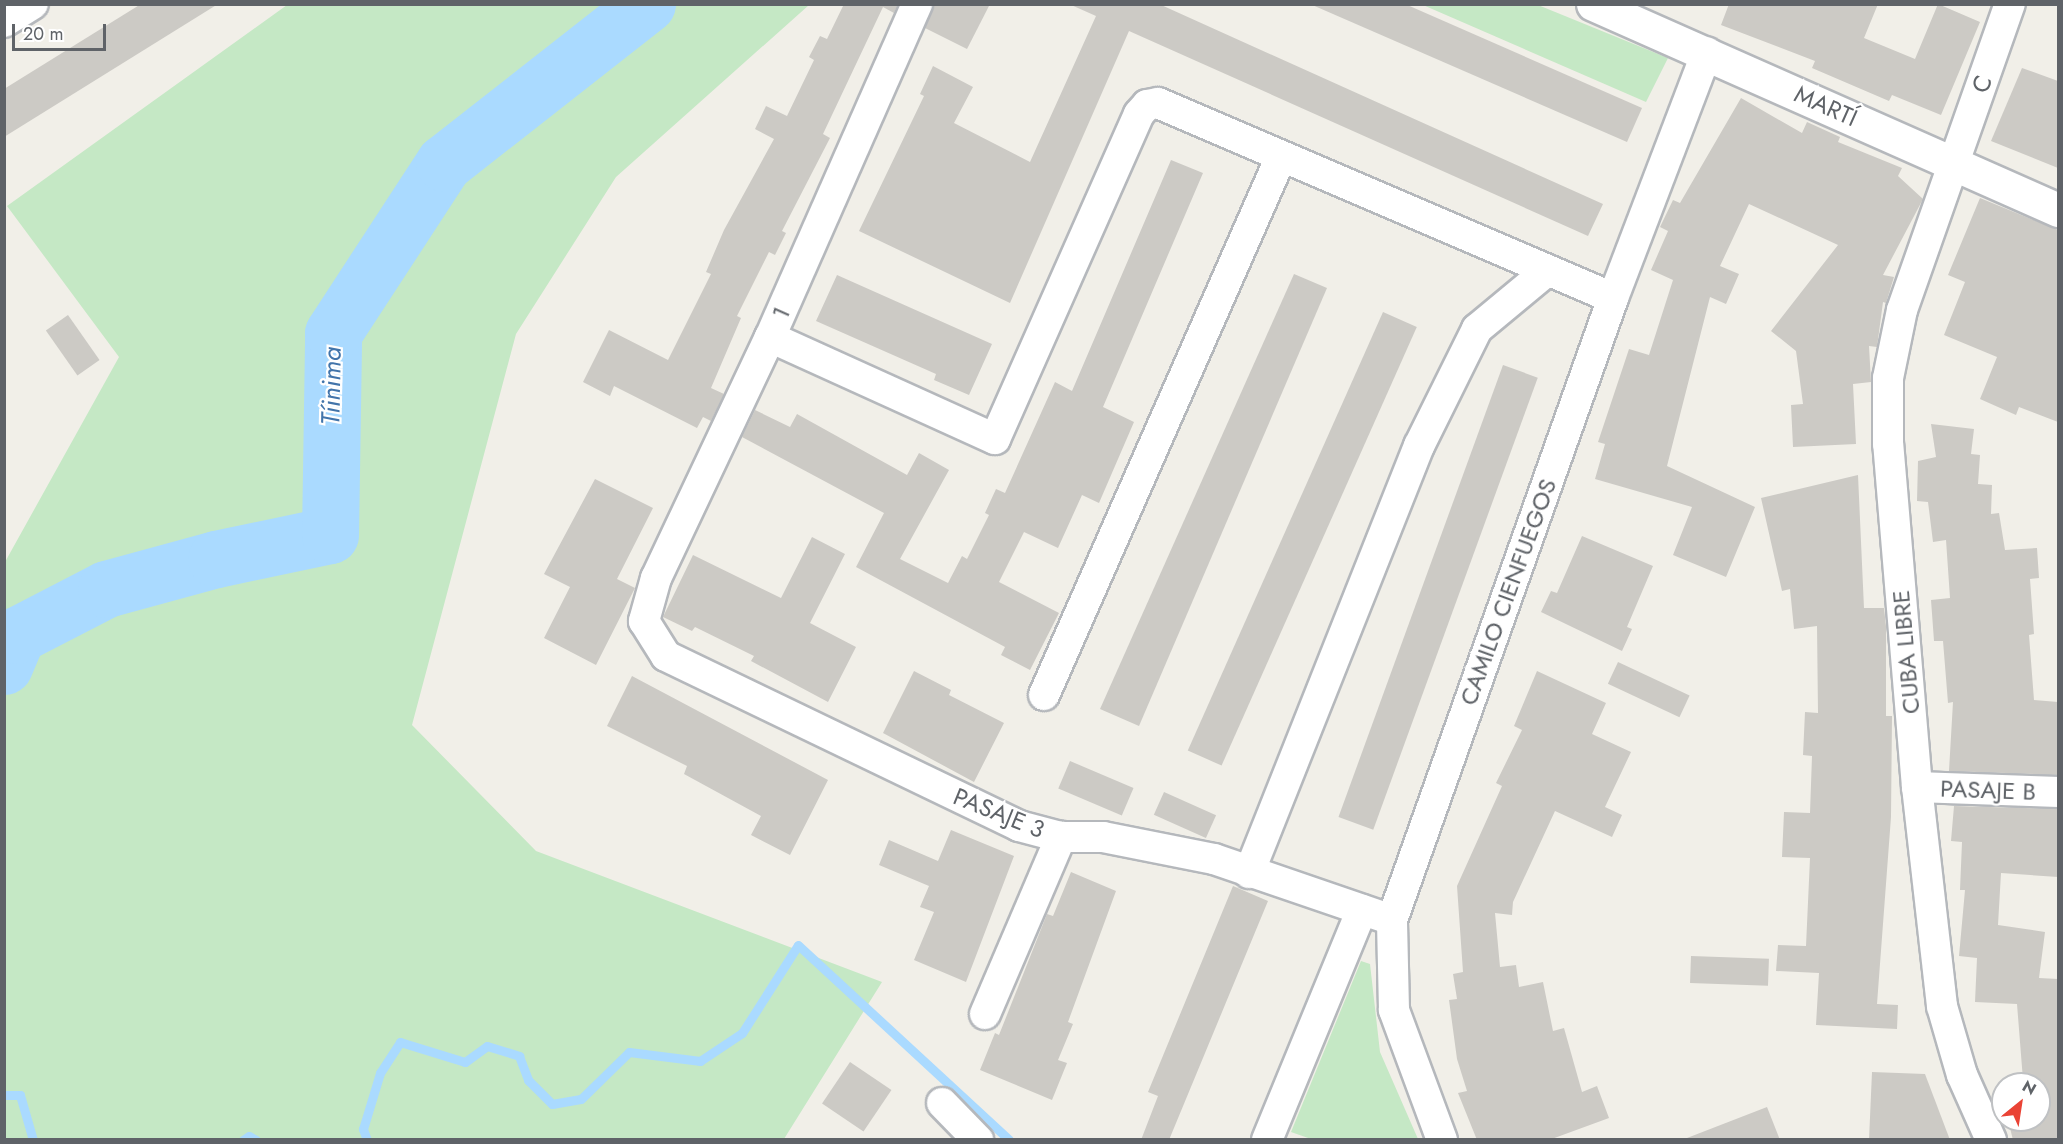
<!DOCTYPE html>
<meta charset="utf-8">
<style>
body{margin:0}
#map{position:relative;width:2063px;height:1144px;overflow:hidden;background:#f1efe8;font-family:Jost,sans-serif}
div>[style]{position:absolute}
.green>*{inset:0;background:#c5e8c5}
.stream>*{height:9px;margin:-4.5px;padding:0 4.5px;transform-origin:4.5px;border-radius:4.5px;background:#aadaff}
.river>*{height:57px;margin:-28.5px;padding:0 28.5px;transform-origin:28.5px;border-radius:28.5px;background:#aadaff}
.building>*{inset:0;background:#cccac5;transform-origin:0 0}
.roads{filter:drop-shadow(2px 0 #b5b8bc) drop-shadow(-2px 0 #b5b8bc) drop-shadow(0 2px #b5b8bc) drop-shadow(0 -2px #b5b8bc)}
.minor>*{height:30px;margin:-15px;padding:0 15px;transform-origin:15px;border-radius:15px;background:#fff}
.tertiary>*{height:33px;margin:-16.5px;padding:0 16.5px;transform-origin:16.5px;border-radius:16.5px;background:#fff}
span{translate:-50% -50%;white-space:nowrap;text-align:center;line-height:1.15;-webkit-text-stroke:4.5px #fff;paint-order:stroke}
.street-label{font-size:24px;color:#5f6368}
.water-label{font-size:26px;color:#4174aa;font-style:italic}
.frame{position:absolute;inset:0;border:6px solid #5f6368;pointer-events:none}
.north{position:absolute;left:1991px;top:1072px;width:60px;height:60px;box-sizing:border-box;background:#fff;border:2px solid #bfc1c3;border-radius:50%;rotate:30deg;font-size:16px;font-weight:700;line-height:24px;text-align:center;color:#5f6368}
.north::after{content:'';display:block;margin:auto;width:21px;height:27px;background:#ea4335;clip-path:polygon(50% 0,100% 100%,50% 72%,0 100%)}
.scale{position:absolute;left:12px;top:24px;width:94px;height:27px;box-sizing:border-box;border:3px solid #5f6368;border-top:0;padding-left:8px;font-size:18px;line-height:21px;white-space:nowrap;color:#5f6368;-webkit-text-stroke:4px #fff;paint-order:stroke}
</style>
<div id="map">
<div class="green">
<div style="clip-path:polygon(287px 5px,809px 5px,616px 177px,516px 334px,412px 725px,536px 851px,882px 982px,784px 1139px,5px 1139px,5px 562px,119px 357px,7px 206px)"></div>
<div style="clip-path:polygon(1423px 5px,1538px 5px,1668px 58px,1646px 102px)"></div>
<div style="clip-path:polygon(1361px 961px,1370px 964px,1380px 1052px,1418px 1139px,1311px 1139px,1291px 1132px)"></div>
</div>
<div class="stream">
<div style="left:4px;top:1095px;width:16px"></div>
<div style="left:20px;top:1095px;width:47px;rotate:73.9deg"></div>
<div style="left:243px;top:1140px;width:7px;rotate:-34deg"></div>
<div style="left:249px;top:1136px;width:8px;rotate:30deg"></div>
<div style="left:367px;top:1140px;width:12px;rotate:-110deg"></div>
<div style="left:363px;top:1129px;width:59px;rotate:-73.1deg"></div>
<div style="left:380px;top:1073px;width:37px;rotate:-57deg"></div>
<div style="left:400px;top:1042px;width:68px;rotate:17.1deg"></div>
<div style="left:465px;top:1062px;width:27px;rotate:-36deg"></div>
<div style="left:487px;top:1046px;width:34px;rotate:17deg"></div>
<div style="left:519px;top:1056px;width:26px;rotate:69deg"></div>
<div style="left:528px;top:1080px;width:34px;rotate:45deg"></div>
<div style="left:552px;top:1104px;width:29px;rotate:-10deg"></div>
<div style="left:581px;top:1099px;width:67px;rotate:-44.4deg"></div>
<div style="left:629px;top:1052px;width:72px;rotate:7.2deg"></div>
<div style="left:700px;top:1061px;width:50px;rotate:-33.7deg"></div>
<div style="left:742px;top:1033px;width:104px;rotate:-57.5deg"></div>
<div style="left:798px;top:945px;width:287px;rotate:42.7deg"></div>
</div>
<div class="river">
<div style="left:4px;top:666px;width:34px;rotate:-67deg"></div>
<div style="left:17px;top:635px;width:100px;rotate:-27.3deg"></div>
<div style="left:106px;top:589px;width:114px;rotate:-15.3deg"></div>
<div style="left:216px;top:559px;width:116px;rotate:-11.9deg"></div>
<div style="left:330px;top:535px;width:202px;rotate:-89.1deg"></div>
<div style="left:333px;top:333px;width:203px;rotate:-56.9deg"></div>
<div style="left:444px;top:163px;width:258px;rotate:-38.1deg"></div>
</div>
<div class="building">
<div style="clip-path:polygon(141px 4px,218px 4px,4px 137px,4px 89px)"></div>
<div style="clip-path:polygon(844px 4px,898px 4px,894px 13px,883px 7px,823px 134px,830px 138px,782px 231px,786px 233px,775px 255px,769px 252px,737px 316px,741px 318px,711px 388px,724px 394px,711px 421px,703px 417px,697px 428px,614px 386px,610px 396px,583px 382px,609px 330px,668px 360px,711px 274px,706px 272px,724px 230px,774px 139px,755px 129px,766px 106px,787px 116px,814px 60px,809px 57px,820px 36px,827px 39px)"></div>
<div style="clip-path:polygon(934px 4px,990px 4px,967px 49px,925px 28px)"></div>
<div style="clip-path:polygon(1069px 4px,1159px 4px,1603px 204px,1588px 236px,1129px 31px,1010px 303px,859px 231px,924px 96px,920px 94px,933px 66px,973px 87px,954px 123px,1030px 162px,1096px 16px)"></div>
<div style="clip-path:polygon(1310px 4px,1405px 4px,1642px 108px,1627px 142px)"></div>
<div style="clip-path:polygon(1729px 4px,1878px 4px,1864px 38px,1915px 59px,1938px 4px,1980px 22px,1941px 115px,1892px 95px,1889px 101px,1812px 68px,1815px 61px,1721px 25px)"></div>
<div style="clip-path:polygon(2022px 68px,2058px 81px,2058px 168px,1991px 141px)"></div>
<div style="clip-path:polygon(1741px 98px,1802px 133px,1807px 122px,1840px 137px,1838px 142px,1902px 168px,1898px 176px,1923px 199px,1883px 275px,1894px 277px,1886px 303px,1883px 302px,1877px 347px,1869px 346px,1871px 382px,1853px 384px,1856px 444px,1793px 447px,1791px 405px,1803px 404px,1796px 351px,1771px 331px,1838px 245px,1749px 204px,1720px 266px,1739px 274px,1726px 304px,1710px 297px,1667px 466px,1755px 507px,1726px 577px,1673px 555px,1692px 507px,1595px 479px,1605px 444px,1598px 442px,1629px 349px,1649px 355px,1673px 280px,1651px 270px,1668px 231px,1660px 227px,1673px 200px,1680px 203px)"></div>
<div style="clip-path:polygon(1171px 160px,1203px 173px,1103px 407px,1134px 422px,1099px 503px,1082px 495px,1058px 548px,1024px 532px,999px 582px,1059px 613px,1030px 670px,1001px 655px,1005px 647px,856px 567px,884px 513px,742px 437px,755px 410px,790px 427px,797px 414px,907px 475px,919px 453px,949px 470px,900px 559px,948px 583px,962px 556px,967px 559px,989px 515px,985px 513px,996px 489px,1005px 493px,1055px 382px,1072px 391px)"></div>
<div style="clip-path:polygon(1980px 198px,2058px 230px,2058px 422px,2019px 407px,2016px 415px,1980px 399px,1997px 357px,1944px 335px,1965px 282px,1948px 275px)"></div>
<div style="clip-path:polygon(1294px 274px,1327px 288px,1139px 726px,1100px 709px)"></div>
<div style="clip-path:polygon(837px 275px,992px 344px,969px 395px,934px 380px,936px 374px,816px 321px)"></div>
<div style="left:1383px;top:312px;width:37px;height:480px;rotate:24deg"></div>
<div style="left:68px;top:315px;width:55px;height:27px;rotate:55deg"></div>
<div style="left:1503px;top:365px;width:37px;height:481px;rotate:20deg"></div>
<div style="clip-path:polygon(1931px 424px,1974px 429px,1971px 454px,1980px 455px,1978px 484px,1992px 485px,1991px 514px,1999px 513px,2005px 550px,2037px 548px,2039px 578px,2030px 579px,2034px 634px,2029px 635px,2034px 700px,2058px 702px,2058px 775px,1949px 771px,1953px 702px,1948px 703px,1943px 641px,1934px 641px,1931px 600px,1950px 598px,1946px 540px,1933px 542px,1928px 502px,1917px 501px,1918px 461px,1936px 457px)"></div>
<div style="clip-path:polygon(1858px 475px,1864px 608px,1884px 608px,1886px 626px,1886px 716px,1892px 716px,1891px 817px,1877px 1004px,1898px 1005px,1897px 1029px,1816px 1025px,1819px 973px,1776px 971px,1778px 945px,1806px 946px,1810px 858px,1782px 857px,1784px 812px,1810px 813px,1812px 756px,1803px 755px,1805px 712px,1818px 713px,1817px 626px,1794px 629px,1790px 589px,1782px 591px,1761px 498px)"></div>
<div style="clip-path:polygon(595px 479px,653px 508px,617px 579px,635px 588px,596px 665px,544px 638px,570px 587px,544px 574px)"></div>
<div style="clip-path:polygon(1582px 536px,1653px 566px,1627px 627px,1632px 629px,1622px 651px,1541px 612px,1551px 591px,1557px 593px)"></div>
<div style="clip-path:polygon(812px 537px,845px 554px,810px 623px,856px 647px,828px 702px,751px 661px,754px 656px,695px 627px,692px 631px,663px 617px,693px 555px,781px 598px)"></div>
<div style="left:1618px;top:662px;width:79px;height:24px;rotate:25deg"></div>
<div style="clip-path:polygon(914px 671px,951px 690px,949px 695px,1004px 723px,974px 782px,883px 733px)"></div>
<div style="clip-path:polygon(1537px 671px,1606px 703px,1592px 734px,1631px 752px,1605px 807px,1622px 815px,1612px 837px,1555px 811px,1513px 902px,1512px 915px,1495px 913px,1500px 967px,1516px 965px,1519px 987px,1543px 982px,1553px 1031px,1564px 1028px,1582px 1092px,1597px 1086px,1609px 1118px,1549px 1140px,1477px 1140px,1458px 1093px,1467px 1091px,1457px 1059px,1449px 1000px,1457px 999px,1453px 974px,1463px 972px,1457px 886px,1502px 786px,1496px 783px,1522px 730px,1514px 726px)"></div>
<div style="clip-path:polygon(632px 676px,828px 780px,790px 855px,751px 835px,761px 816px,684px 774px,687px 766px,607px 726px)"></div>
<div style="left:1070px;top:761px;width:69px;height:30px;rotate:23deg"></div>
<div style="left:1164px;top:792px;width:57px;height:25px;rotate:24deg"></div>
<div style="clip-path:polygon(1954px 806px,2058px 809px,2058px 877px,2001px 873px,1998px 925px,2045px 932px,2039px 978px,2058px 979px,2058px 1140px,2013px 1140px,2008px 1120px,2039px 1120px,2039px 1084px,2003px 1084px,2003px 1097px,2000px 1085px,2023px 1080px,2017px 1004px,1975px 1002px,1977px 958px,1959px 956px,1965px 890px,1960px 890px,1962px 842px,1951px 841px)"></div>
<div style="clip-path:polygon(951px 830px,1014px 856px,966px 982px,914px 960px,934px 912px,920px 907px,929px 886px,879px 865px,889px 840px,938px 861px)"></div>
<div style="clip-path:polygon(1071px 872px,1116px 891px,1068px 1022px,1073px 1024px,1058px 1060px,1067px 1063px,1052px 1100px,980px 1070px,995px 1033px,999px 1035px,1047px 914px,1053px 916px)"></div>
<div style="clip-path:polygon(1233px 886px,1268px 901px,1169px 1140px,1141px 1140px,1158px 1096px,1148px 1092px)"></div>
<div style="left:1691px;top:956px;width:78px;height:27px;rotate:2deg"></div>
<div style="left:850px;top:1062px;width:50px;height:50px;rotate:34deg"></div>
<div style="clip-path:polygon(1872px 1072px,1925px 1074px,1950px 1140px,1869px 1140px)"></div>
<div style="clip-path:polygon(1767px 1107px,1780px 1140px,1687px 1140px,1687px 1138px)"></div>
</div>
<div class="roads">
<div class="minor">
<div style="left:917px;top:4px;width:364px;rotate:113.8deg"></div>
<div style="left:770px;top:337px;width:267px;rotate:115.3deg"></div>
<div style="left:656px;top:578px;width:45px;rotate:105.6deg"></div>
<div style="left:644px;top:621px;width:41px;rotate:57.8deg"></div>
<div style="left:666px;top:656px;width:392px;rotate:25.7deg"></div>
<div style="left:1019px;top:826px;width:43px;rotate:14.7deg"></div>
<div style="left:1061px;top:837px;width:42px"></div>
<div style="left:1103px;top:837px;width:113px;rotate:11.2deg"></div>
<div style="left:1214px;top:859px;width:188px;rotate:18.9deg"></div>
<div style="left:4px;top:22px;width:34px;rotate:-32deg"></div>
<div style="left:770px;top:337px;width:247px;rotate:24.4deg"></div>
<div style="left:995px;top:439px;width:355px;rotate:-66.1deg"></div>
<div style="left:1139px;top:114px;width:12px;rotate:-48deg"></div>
<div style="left:1147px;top:105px;width:11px;rotate:-10deg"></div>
<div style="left:1158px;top:103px;width:495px;rotate:23.2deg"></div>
<div style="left:1044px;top:695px;width:588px;rotate:-66.23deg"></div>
<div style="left:1917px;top:787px;width:141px;rotate:2deg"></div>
<div style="left:1249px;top:873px;width:460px;rotate:-68.3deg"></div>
<div style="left:1419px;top:446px;width:131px;rotate:-63.6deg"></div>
<div style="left:1477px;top:329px;width:92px;rotate:-39.7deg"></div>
<div style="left:985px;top:1014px;width:193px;rotate:-66.8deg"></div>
<div style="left:942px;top:1103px;width:52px;rotate:45.8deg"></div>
<div style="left:1267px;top:1140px;width:249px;rotate:-67.6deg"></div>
<div style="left:1442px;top:1140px;width:139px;rotate:-110.3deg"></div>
<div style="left:1394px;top:1010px;width:90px;rotate:-91.3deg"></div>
<div style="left:1392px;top:920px;width:660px;rotate:-70.44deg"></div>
<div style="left:1613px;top:298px;width:263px;rotate:-69.1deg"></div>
<div style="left:1991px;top:1140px;width:71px;rotate:-114deg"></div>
<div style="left:1962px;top:1075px;width:72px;rotate:-106.2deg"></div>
<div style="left:1942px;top:1006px;width:220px;rotate:-96.5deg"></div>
<div style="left:1917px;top:787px;width:344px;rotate:-94.8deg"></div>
<div style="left:1888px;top:444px;width:66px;rotate:-90deg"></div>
<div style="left:1888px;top:378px;width:69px;rotate:-78.4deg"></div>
<div style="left:1902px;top:310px;width:324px;rotate:-70.6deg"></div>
</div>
<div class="tertiary">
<div style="left:1593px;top:4px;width:509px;rotate:23.89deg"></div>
</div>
</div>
<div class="street-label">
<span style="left:1982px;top:84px;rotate:-71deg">C</span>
<span style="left:1826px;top:106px;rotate:24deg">MARTÍ</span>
<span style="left:781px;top:313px;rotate:-66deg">1</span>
<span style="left:1508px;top:592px;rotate:-70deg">CAMILO CIENFUEGOS</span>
<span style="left:1906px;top:652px;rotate:-95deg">CUBA LIBRE</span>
<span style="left:1988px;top:790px;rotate:2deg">PASAJE B</span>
<span style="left:999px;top:813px;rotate:22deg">PASAJE 3</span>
</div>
<div class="water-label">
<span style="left:332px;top:386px;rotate:-89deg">Tíinima</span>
</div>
<div class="frame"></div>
<div class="north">N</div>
<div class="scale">20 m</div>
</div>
